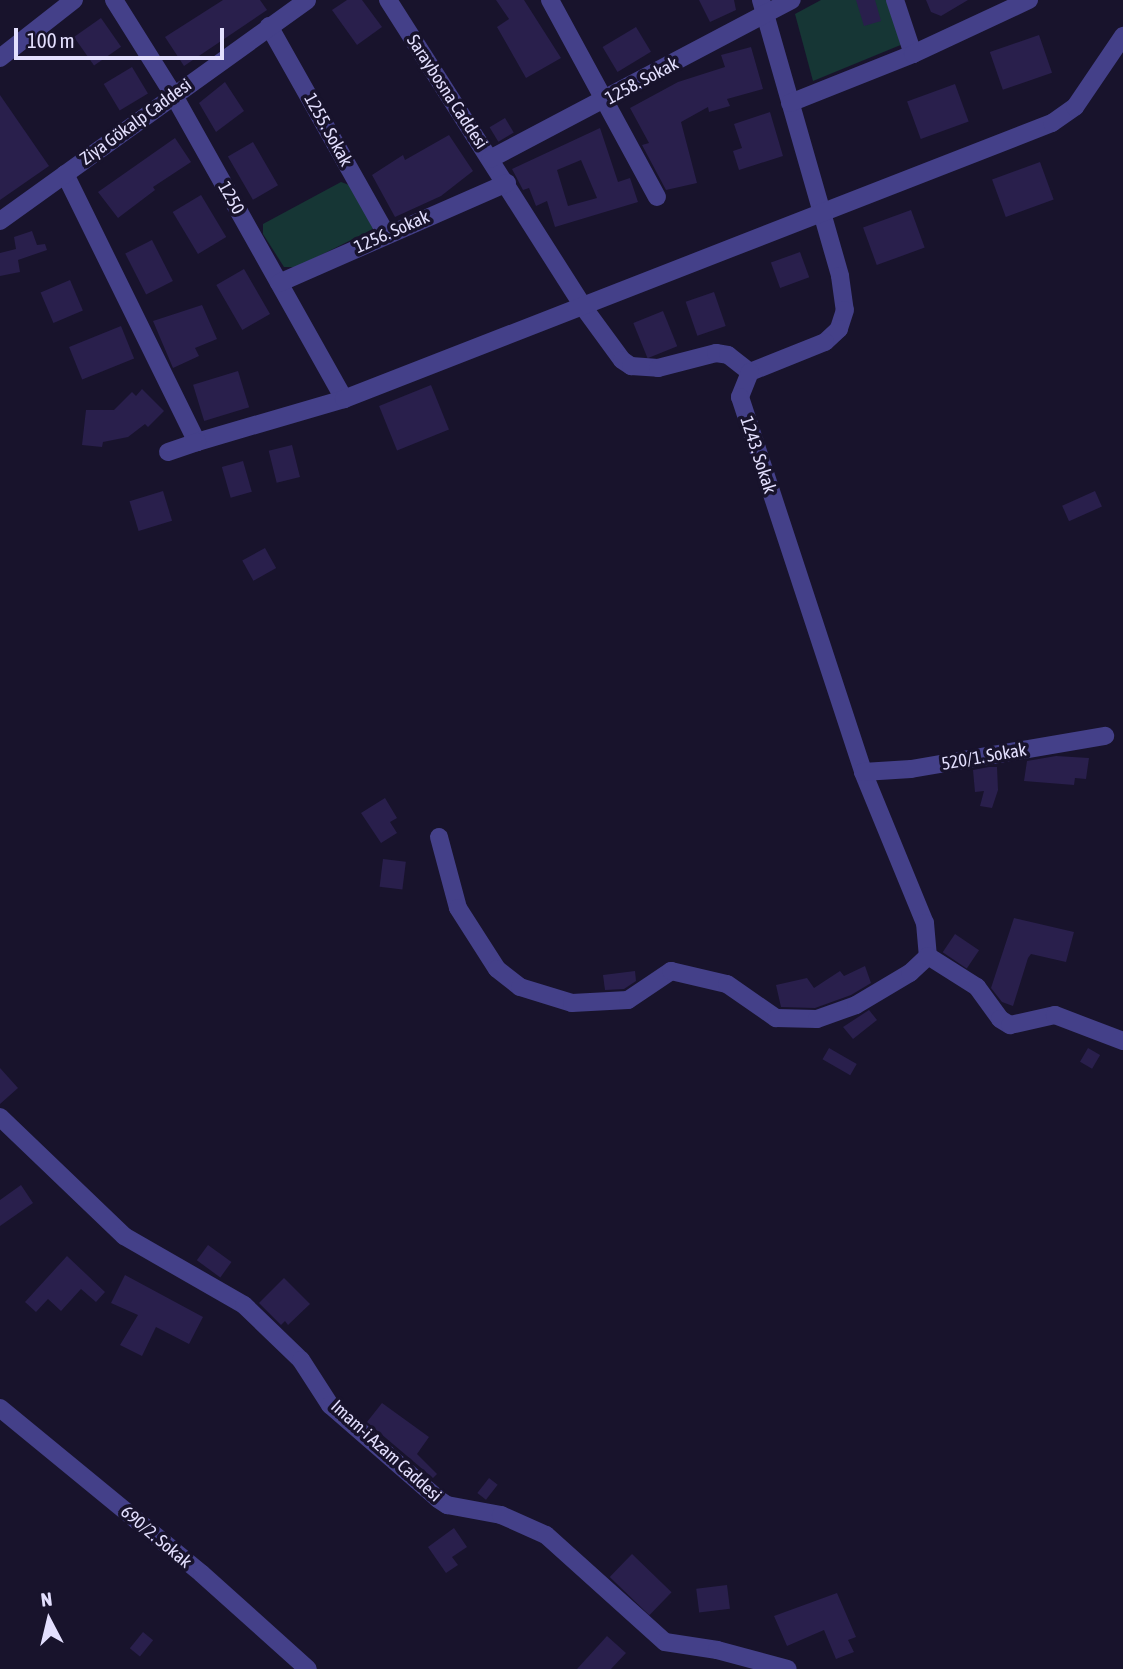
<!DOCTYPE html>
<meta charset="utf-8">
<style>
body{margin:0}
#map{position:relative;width:1123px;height:1669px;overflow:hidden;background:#18132c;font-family:"Asap Condensed",sans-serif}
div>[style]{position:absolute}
.green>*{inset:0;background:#163635}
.building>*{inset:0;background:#291f4c;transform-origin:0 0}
.minor>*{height:18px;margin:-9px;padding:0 9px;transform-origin:9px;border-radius:9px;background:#444089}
span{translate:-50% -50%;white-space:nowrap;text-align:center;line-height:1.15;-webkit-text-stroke:7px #18132c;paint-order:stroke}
.street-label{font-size:18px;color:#e3dffe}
.north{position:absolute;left:14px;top:1585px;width:70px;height:70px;-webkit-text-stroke:5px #18132c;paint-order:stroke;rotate:353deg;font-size:19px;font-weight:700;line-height:28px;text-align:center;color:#e3dffe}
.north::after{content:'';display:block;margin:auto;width:24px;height:32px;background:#e3dffe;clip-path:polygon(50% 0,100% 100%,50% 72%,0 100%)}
.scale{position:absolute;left:14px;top:28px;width:210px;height:32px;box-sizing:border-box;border:4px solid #e3dffe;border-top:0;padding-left:9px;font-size:21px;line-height:24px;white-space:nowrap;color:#e3dffe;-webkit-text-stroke:5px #18132c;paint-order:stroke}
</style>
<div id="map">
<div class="green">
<div style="clip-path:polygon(821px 0,890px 0,903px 44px,813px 81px,795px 14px)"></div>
<div style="clip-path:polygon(341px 182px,352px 186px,373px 229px,297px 267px,284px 267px,263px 234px,263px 224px)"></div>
</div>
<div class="building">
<div style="clip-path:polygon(223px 0,260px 0,267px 10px,184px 66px,165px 37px)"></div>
<div style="clip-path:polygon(347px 0,362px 0,382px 27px,357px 45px,332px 10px)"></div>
<div style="clip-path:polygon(496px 0,524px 0,561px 58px,526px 78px,497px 27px,509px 19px)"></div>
<div style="clip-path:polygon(699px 0,734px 0,736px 10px,710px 22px)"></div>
<div style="clip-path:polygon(856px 0,875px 0,881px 21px,864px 26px)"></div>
<div style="clip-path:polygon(926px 0,968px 0,941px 16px,931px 12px)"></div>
<div style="left:101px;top:18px;width:35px;height:33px;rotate:55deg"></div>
<div style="left:636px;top:27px;width:29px;height:39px;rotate:59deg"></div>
<div style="left:1039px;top:35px;width:40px;height:52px;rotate:71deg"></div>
<div style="clip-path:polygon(751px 47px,763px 89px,727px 99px,730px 106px,709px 112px,708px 107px,681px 122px,697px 183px,666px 190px,642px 145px,649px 143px,630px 108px,678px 82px,725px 67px,721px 55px)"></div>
<div style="left:132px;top:67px;width:31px;height:33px;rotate:59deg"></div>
<div style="clip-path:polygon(225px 82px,244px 111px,216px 132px,199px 103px)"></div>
<div style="left:955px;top:84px;width:40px;height:51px;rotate:70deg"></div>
<div style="clip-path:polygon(0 95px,49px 166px,0 200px)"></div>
<div style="clip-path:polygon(770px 112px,783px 156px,739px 170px,733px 151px,742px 148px,734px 124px)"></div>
<div style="left:505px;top:118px;width:17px;height:18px;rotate:59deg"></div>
<div style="clip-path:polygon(evenodd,600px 128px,618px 182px,630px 178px,638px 202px,555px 227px,547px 201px,536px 206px,529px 188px,523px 190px,512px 169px,600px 128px,581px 160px,597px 198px,568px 206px,557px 170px,581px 160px)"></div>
<div style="clip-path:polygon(449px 135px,473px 171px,441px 196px,395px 217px,372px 175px,403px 155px,405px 160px)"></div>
<div style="clip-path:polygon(175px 138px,191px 162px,153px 187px,155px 190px,118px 218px,98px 192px)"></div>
<div style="left:253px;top:142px;width:50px;height:29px;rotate:60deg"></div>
<div style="left:1040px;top:162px;width:40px;height:51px;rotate:70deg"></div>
<div style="left:201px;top:195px;width:49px;height:33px;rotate:59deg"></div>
<div style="left:911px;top:210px;width:40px;height:51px;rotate:70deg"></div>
<div style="clip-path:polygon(32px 231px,37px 245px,45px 244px,47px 250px,18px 260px,20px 272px,0 276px,0 253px,16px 249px,14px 237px)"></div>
<div style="left:152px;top:240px;width:46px;height:30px;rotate:63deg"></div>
<div style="left:800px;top:252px;width:27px;height:31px;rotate:70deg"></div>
<div style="left:244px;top:269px;width:52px;height:32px;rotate:60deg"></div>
<div style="left:70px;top:280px;width:33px;height:32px;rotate:67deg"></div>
<div style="left:714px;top:292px;width:36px;height:30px;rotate:71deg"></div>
<div style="clip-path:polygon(202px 305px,217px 339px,195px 348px,199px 356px,173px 368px,153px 321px)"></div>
<div style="left:663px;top:311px;width:38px;height:32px;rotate:68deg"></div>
<div style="left:121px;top:326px;width:35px;height:56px;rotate:68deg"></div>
<div style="left:238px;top:371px;width:38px;height:47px;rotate:73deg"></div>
<div style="left:431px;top:385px;width:48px;height:56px;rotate:68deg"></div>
<div style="clip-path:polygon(142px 389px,164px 411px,148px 427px,145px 424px,128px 437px,103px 442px,102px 447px,82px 445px,86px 410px,114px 410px,132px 392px,136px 396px)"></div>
<div style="left:292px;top:445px;width:33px;height:24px;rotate:76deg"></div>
<div style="left:243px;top:461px;width:32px;height:22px;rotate:74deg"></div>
<div style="left:163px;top:491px;width:31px;height:35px;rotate:73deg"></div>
<div style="left:1095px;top:491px;width:17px;height:36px;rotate:66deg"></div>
<div style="left:265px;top:548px;width:23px;height:26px;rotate:61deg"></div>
<div style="clip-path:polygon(1056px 756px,1089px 758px,1086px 779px,1075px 778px,1074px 785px,1024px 781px,1027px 761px)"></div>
<div style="clip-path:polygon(989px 767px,997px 767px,998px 790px,992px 808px,980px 806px,984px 791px,975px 792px,973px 770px)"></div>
<div style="clip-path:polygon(385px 798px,397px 818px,390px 822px,397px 833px,381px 843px,361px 813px)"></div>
<div style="left:383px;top:859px;width:23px;height:28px;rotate:7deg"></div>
<div style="clip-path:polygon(1014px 918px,1074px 932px,1066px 962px,1031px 954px,1028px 958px,1013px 1006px,1002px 1002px,991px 988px)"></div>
<div style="left:955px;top:934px;width:29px;height:22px;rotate:34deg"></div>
<div style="clip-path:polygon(865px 966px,871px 983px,851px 995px,815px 1008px,781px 1007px,776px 985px,807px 978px,814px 988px,840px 971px,844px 976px)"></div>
<div style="clip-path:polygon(635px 971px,636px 981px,624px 989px,605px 990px,603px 975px)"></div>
<div style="clip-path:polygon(869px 1010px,877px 1020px,853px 1039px,843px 1027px)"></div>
<div style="left:829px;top:1048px;width:32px;height:13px;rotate:30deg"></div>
<div style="left:1088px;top:1048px;width:14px;height:16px;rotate:30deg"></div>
<div style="clip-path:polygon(0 1068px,18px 1088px,0 1104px)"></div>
<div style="clip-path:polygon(21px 1185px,33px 1203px,0 1226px,0 1200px)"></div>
<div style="left:208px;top:1245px;width:29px;height:19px;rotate:36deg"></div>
<div style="clip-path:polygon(67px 1256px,105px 1292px,96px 1302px,81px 1289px,61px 1311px,48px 1299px,36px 1312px,25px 1302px)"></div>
<div style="clip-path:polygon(125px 1275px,203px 1317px,189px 1344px,156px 1327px,142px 1356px,120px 1345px,138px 1315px,111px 1303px)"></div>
<div style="clip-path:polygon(284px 1278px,310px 1304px,288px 1325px,285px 1321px,281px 1325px,259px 1303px)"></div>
<div style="clip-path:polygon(382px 1403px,429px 1437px,417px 1454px,437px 1474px,433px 1478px,367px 1422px)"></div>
<div style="left:489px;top:1478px;width:11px;height:19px;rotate:38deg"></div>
<div style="clip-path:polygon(454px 1528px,467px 1547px,452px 1557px,458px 1565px,446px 1573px,428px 1547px)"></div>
<div style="left:632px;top:1554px;width:55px;height:32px;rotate:44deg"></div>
<div style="left:727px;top:1585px;width:24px;height:31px;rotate:83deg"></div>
<div style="clip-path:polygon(837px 1593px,856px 1637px,848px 1640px,854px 1652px,836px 1659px,824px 1630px,787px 1646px,774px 1616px)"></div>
<div style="left:143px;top:1632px;width:13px;height:21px;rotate:39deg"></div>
<div style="clip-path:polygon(607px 1636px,626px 1653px,611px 1669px,577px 1669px)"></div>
</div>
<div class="minor">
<div style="left:114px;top:0;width:111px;rotate:57.9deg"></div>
<div style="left:173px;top:94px;width:350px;rotate:60.7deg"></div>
<div style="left:388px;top:0;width:365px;rotate:57.5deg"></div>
<div style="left:584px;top:308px;width:64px;rotate:53.8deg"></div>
<div style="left:622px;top:360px;width:11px;rotate:34deg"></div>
<div style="left:631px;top:366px;width:27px;rotate:4deg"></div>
<div style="left:658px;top:368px;width:60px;rotate:-14.5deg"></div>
<div style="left:716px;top:353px;width:12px;rotate:9deg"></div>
<div style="left:728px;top:355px;width:28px;rotate:38deg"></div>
<div style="left:550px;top:0;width:224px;rotate:61.5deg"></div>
<div style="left:761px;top:0;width:287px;rotate:74deg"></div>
<div style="left:840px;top:276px;width:34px;rotate:82deg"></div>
<div style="left:845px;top:310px;width:20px;rotate:108deg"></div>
<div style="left:839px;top:329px;width:19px;rotate:137deg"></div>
<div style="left:825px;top:342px;width:81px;rotate:158.2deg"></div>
<div style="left:750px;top:372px;width:27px;rotate:112deg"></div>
<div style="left:740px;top:397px;width:395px;rotate:71.8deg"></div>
<div style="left:863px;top:772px;width:163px;rotate:67.7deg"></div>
<div style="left:925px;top:923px;width:33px;rotate:85deg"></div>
<div style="left:895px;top:0;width:57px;rotate:71.6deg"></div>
<div style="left:269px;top:26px;width:239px;rotate:60.6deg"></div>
<div style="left:0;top:58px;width:94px;rotate:-38.1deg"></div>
<div style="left:790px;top:103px;width:132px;rotate:-21.7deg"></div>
<div style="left:913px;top:54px;width:128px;rotate:-25deg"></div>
<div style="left:490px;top:159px;width:341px;rotate:-27.8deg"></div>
<div style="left:65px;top:174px;width:299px;rotate:63.8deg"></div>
<div style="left:197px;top:442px;width:153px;rotate:-16.3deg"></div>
<div style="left:344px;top:399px;width:760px;rotate:-21.3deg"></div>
<div style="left:1052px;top:123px;width:28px;rotate:-35deg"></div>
<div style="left:1075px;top:107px;width:86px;rotate:-55.9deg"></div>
<div style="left:0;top:221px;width:378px;rotate:-35.7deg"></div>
<div style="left:279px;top:283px;width:249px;rotate:-23.7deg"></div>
<div style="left:168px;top:452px;width:31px;rotate:-19deg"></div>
<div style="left:863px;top:772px;width:48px;rotate:-3.6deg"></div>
<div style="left:911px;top:769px;width:197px;rotate:-9.7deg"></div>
<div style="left:439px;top:837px;width:73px;rotate:75deg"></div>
<div style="left:458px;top:908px;width:72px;rotate:57.4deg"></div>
<div style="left:497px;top:969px;width:29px;rotate:38deg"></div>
<div style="left:520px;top:987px;width:54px;rotate:17.1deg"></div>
<div style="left:572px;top:1003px;width:56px;rotate:-3.1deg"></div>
<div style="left:628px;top:1000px;width:52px;rotate:-34deg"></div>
<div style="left:671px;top:971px;width:57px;rotate:13.1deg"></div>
<div style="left:727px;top:984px;width:60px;rotate:34.8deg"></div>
<div style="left:776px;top:1018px;width:41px;rotate:1.4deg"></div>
<div style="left:817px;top:1019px;width:41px;rotate:-19.7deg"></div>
<div style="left:856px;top:1005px;width:63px;rotate:-30.7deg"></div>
<div style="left:910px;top:973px;width:25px;rotate:-43deg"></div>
<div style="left:928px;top:956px;width:58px;rotate:32.3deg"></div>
<div style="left:977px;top:987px;width:39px;rotate:54deg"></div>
<div style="left:1000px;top:1019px;width:12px;rotate:31deg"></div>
<div style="left:1010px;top:1025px;width:46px;rotate:-12.5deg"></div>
<div style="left:1055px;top:1015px;width:73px;rotate:20.9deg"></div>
<div style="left:0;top:1117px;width:172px;rotate:43.8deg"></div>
<div style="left:124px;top:1236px;width:138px;rotate:29.9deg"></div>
<div style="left:244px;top:1305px;width:79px;rotate:44deg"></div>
<div style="left:301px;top:1360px;width:54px;rotate:57.2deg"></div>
<div style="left:330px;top:1405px;width:143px;rotate:41deg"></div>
<div style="left:438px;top:1499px;width:11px;rotate:34deg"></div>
<div style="left:447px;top:1505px;width:55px;rotate:10.5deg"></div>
<div style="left:501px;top:1515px;width:49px;rotate:24deg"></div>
<div style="left:546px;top:1535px;width:160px;rotate:42deg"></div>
<div style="left:665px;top:1642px;width:53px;rotate:8.7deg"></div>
<div style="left:717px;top:1650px;width:73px;rotate:15deg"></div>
<div style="left:0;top:1408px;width:261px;rotate:39.4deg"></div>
<div style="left:202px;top:1574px;width:142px;rotate:41.9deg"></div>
</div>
<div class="street-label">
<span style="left:642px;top:81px;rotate:-28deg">1258. Sokak</span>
<span style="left:447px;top:92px;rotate:57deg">Saraybosna Caddesi</span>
<span style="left:136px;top:122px;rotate:-36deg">Ziya Gökalp Caddesi</span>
<span style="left:328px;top:130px;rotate:61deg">1255. Sokak</span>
<span style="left:231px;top:198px;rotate:61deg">1250</span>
<span style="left:392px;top:232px;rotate:-24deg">1256. Sokak</span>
<span style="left:758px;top:455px;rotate:72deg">1243. Sokak</span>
<span style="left:984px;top:757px;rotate:-10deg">520/1. Sokak</span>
<span style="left:386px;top:1451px;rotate:42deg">Imam-i Azam Caddesi</span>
<span style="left:156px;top:1537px;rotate:40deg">690/2. Sokak</span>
</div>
<div class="north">N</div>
<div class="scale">100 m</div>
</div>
